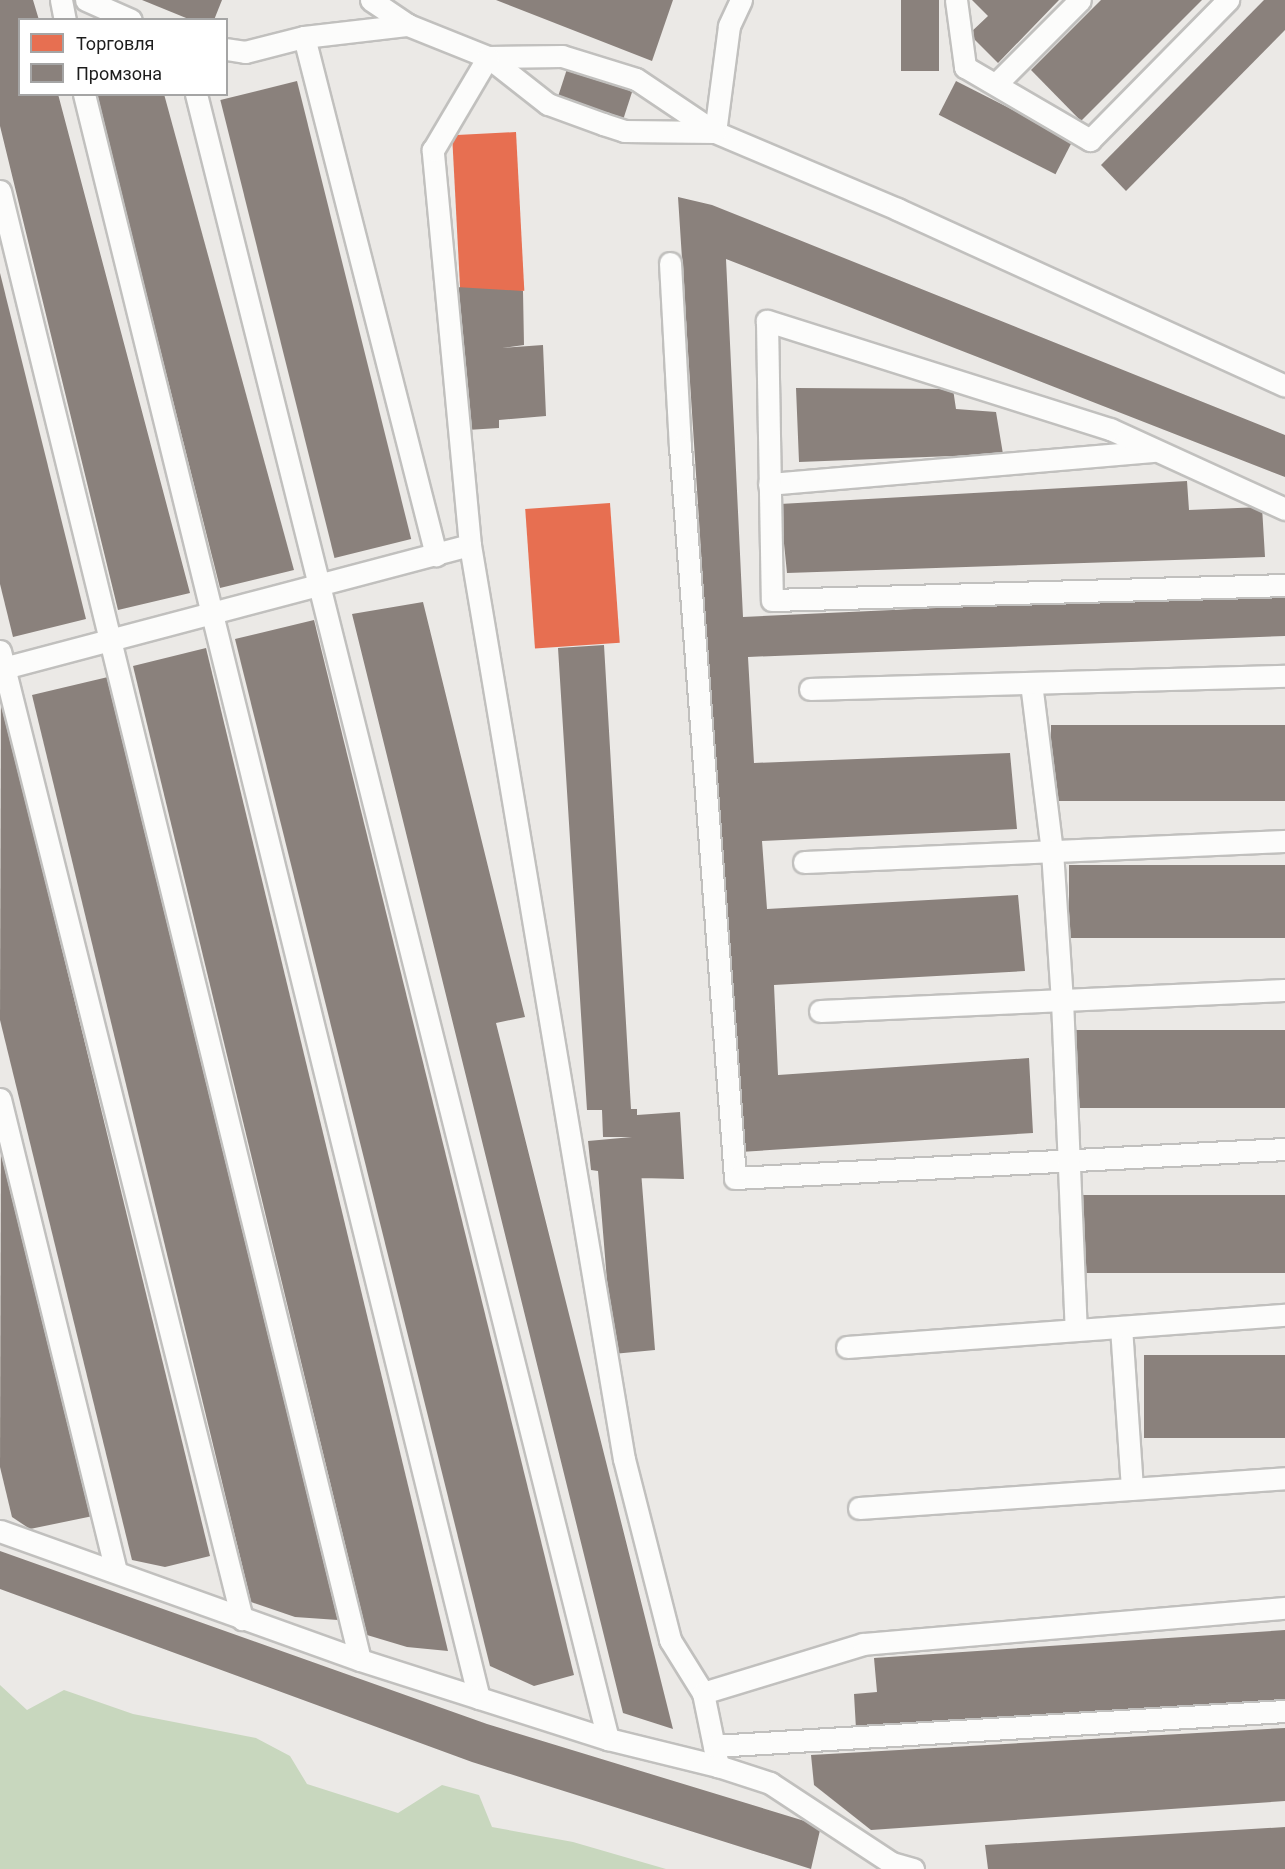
<!DOCTYPE html>
<meta charset="utf-8">
<style>
body{margin:0}
#map{position:relative;width:1285px;height:1869px;overflow:hidden;background:#ebe9e6;font-family:Roboto,sans-serif}
div>[style]{position:absolute}
.forest>*{inset:0;background:#c8d7be}
.shops>*{inset:0;background:#e76f51;transform-origin:0 0}
.industry>*{inset:0;background:#8a817c;transform-origin:0 0}
.roads{filter:drop-shadow(2px 0 #c1c0be) drop-shadow(-2px 0 #c1c0be) drop-shadow(0 2px #c1c0be) drop-shadow(0 -2px #c1c0be)}
.service>*{height:21px;margin:-10.5px;padding:0 10.5px;transform-origin:10.5px;border-radius:10.5px;background:#fcfcfb}
span{translate:-50% -50%;white-space:nowrap;text-align:center;line-height:1.15;-webkit-text-stroke:6px #fff;paint-order:stroke}
.legend{position:absolute;left:18px;top:18px;width:210px;height:78px;box-sizing:border-box;background:#fff;border:2px solid #a5a5a5;margin:0;padding:8px 10px;list-style:none;font-size:18px;color:#1d1d1d}
.legend li{display:flex;align-items:center;gap:12px;height:30px}
.legend b{width:30px;border:2px solid #a5a5a5}
</style>
<div id="map">
<div class="forest">
<div style="clip-path:polygon(0 1685px,27px 1710px,64px 1690px,133px 1714px,256px 1738px,290px 1756px,307px 1784px,398px 1813px,442px 1785px,479px 1795px,492px 1827px,573px 1842px,666px 1869px,0 1869px)"></div>
</div>
<div class="shops">
<div style="left:516px;top:132px;width:159px;height:64px;rotate:87deg"></div>
<div style="left:610px;top:503px;width:140px;height:85px;rotate:86deg"></div>
</div>
<div class="industry">
<div style="clip-path:polygon(0 0,33px 0,39px 20px,20px 20px,20px 94px,58px 94px,190px 593px,118px 610px,0 126px)"></div>
<div style="clip-path:polygon(142px 0,222px 0,214px 20px,191px 20px)"></div>
<div style="clip-path:polygon(496px 0,673px 0,652px 61px)"></div>
<div style="left:901px;top:0;width:38px;height:71px"></div>
<div style="clip-path:polygon(972px 0,1059px 0,998px 63px,969px 34px,988px 16px)"></div>
<div style="clip-path:polygon(1101px 0,1202px 0,1081px 121px,1031px 70px)"></div>
<div style="clip-path:polygon(1264px 0,1285px 0,1285px 30px,1126px 191px,1101px 165px)"></div>
<div style="left:567px;top:69px;width:69px;height:29px;rotate:18deg"></div>
<div style="left:297px;top:81px;width:472px;height:79px;rotate:76deg"></div>
<div style="left:956px;top:81px;width:131px;height:38px;rotate:27deg"></div>
<div style="clip-path:polygon(96px 94px,164px 94px,294px 570px,220px 588px)"></div>
<div style="clip-path:polygon(678px 197px,712px 205px,1285px 435px,1285px 477px,726px 259px,743px 617px,1285px 592px,1285px 636px,748px 657px,754px 763px,1010px 753px,1017px 829px,762px 841px,767px 909px,1018px 895px,1025px 971px,774px 985px,778px 1075px,1029px 1058px,1033px 1133px,740px 1152px)"></div>
<div style="clip-path:polygon(0 273px,86px 619px,13px 637px,0 584px)"></div>
<div style="clip-path:polygon(456px 287px,523px 291px,524px 345px,502px 348px,543px 345px,546px 416px,499px 420px,499px 428px,467px 430px)"></div>
<div style="clip-path:polygon(796px 388px,953px 389px,956px 409px,996px 412px,1003px 454px,799px 462px)"></div>
<div style="clip-path:polygon(1187px 481px,1189px 510px,1262px 507px,1265px 557px,787px 573px,780px 504px)"></div>
<div style="clip-path:polygon(423px 602px,525px 1017px,496px 1023px,673px 1729px,623px 1713px,352px 614px)"></div>
<div style="clip-path:polygon(314px 620px,574px 1675px,534px 1686px,490px 1666px,235px 639px)"></div>
<div style="clip-path:polygon(604px 645px,631px 1109px,637px 1109px,637px 1115px,680px 1112px,684px 1179px,641px 1178px,637px 1120px,655px 1350px,613px 1354px,598px 1171px,591px 1170px,588px 1141px,632px 1137px,603px 1137px,602px 1110px,587px 1110px,558px 648px)"></div>
<div style="clip-path:polygon(206px 648px,448px 1651px,407px 1647px,367px 1635px,133px 666px)"></div>
<div style="clip-path:polygon(108px 677px,338px 1620px,295px 1617px,251px 1602px,32px 695px)"></div>
<div style="clip-path:polygon(1px 699px,210px 1556px,165px 1567px,132px 1560px,0 1020px)"></div>
<div style="left:1285px;top:725px;width:76px;height:234px;rotate:90deg"></div>
<div style="left:1285px;top:865px;width:73px;height:216px;rotate:90deg"></div>
<div style="left:1285px;top:1030px;width:78px;height:210px;rotate:90deg"></div>
<div style="clip-path:polygon(1px 1144px,93px 1516px,30px 1529px,12px 1517px,0 1467px)"></div>
<div style="left:1285px;top:1195px;width:78px;height:202px;rotate:90deg"></div>
<div style="left:1285px;top:1355px;width:83px;height:141px;rotate:90deg"></div>
<div style="clip-path:polygon(0 1551px,487px 1724px,821px 1826px,811px 1869px,472px 1762px,0 1589px)"></div>
<div style="clip-path:polygon(1285px 1630px,1285px 1700px,856px 1729px,854px 1694px,877px 1692px,874px 1658px)"></div>
<div style="clip-path:polygon(1285px 1728px,1285px 1801px,871px 1830px,814px 1785px,811px 1755px)"></div>
<div style="clip-path:polygon(1285px 1827px,1285px 1869px,988px 1869px,985px 1845px)"></div>
</div>
<div class="roads">
<div class="service">
<div style="left:61px;top:0;width:20px;rotate:79deg"></div>
<div style="left:86px;top:0;width:49px;rotate:24deg"></div>
<div style="left:371px;top:0;width:45px;rotate:34deg"></div>
<div style="left:741px;top:0;width:29px;rotate:115deg"></div>
<div style="left:729px;top:26px;width:107px;rotate:97.5deg"></div>
<div style="left:715px;top:132px;width:198px;rotate:22.9deg"></div>
<div style="left:897px;top:209px;width:426px;rotate:24.5deg"></div>
<div style="left:956px;top:0;width:68px;rotate:82.3deg"></div>
<div style="left:965px;top:67px;width:145px;rotate:30.3deg"></div>
<div style="left:1090px;top:140px;width:197px;rotate:-45.4deg"></div>
<div style="left:304px;top:37px;width:535px;rotate:75.7deg"></div>
<div style="left:226px;top:49px;width:19px;rotate:9deg"></div>
<div style="left:245px;top:52px;width:61px;rotate:-14.3deg"></div>
<div style="left:304px;top:37px;width:105px;rotate:-6.6deg"></div>
<div style="left:408px;top:25px;width:86px;rotate:21.8deg"></div>
<div style="left:488px;top:57px;width:76px;rotate:38.1deg"></div>
<div style="left:548px;top:104px;width:59px;rotate:20deg"></div>
<div style="left:603px;top:124px;width:22px;rotate:18deg"></div>
<div style="left:624px;top:131px;width:91px;rotate:0.6deg"></div>
<div style="left:488px;top:57px;width:74px;rotate:-0.8deg"></div>
<div style="left:562px;top:56px;width:77px;rotate:17.3deg"></div>
<div style="left:636px;top:79px;width:95px;rotate:33.9deg"></div>
<div style="left:997px;top:83px;width:117px;rotate:-45deg"></div>
<div style="left:84px;top:94px;width:1652px;rotate:76.17deg"></div>
<div style="left:196px;top:94px;width:1696px;rotate:75.94deg"></div>
<div style="left:0;top:191px;width:1512px;rotate:76.23deg"></div>
<div style="left:670px;top:263px;width:183px;rotate:86.9deg"></div>
<div style="left:680px;top:446px;width:734px;rotate:85.7deg"></div>
<div style="left:735px;top:1178px;width:551px;rotate:-3.02deg"></div>
<div style="left:769px;top:484px;width:386px;rotate:-4.9deg"></div>
<div style="left:1285px;top:509px;width:192px;rotate:-155.4deg"></div>
<div style="left:1110px;top:429px;width:360px;rotate:-162.5deg"></div>
<div style="left:767px;top:321px;width:279px;rotate:89deg"></div>
<div style="left:772px;top:600px;width:513px;rotate:-1.67deg"></div>
<div style="left:470px;top:545px;width:927px;rotate:80.44deg"></div>
<div style="left:624px;top:1459px;width:187px;rotate:75.7deg"></div>
<div style="left:670px;top:1640px;width:62px;rotate:58.1deg"></div>
<div style="left:703px;top:1693px;width:75px;rotate:78.4deg"></div>
<div style="left:0;top:651px;width:998px;rotate:75.96deg"></div>
<div style="left:0;top:669px;width:486px;rotate:-14.8deg"></div>
<div style="left:470px;top:545px;width:397px;rotate:-95.4deg"></div>
<div style="left:433px;top:150px;width:108px;rotate:-59.4deg"></div>
<div style="left:1031px;top:683px;width:169px;rotate:82.9deg"></div>
<div style="left:1052px;top:851px;width:149px;rotate:86.2deg"></div>
<div style="left:1062px;top:1000px;width:330px;rotate:87.6deg"></div>
<div style="left:810px;top:689px;width:475px;rotate:-1.6deg"></div>
<div style="left:804px;top:862px;width:481px;rotate:-2.5deg"></div>
<div style="left:820px;top:1011px;width:465px;rotate:-2.6deg"></div>
<div style="left:0;top:1099px;width:486px;rotate:76.2deg"></div>
<div style="left:1121px;top:1327px;width:162px;rotate:86.1deg"></div>
<div style="left:847px;top:1347px;width:439px;rotate:-4.2deg"></div>
<div style="left:859px;top:1508px;width:427px;rotate:-4deg"></div>
<div style="left:0;top:1531px;width:382px;rotate:19.7deg"></div>
<div style="left:360px;top:1660px;width:260px;rotate:17.7deg"></div>
<div style="left:608px;top:1739px;width:113px;rotate:13.8deg"></div>
<div style="left:718px;top:1766px;width:55px;rotate:18.1deg"></div>
<div style="left:770px;top:1783px;width:146px;rotate:33.3deg"></div>
<div style="left:892px;top:1863px;width:22px;rotate:16deg"></div>
<div style="left:703px;top:1693px;width:167px;rotate:-17deg"></div>
<div style="left:863px;top:1644px;width:424px;rotate:-4.9deg"></div>
<div style="left:714px;top:1746px;width:572px;rotate:-3.51deg"></div>
</div>
</div>
<ul class="legend">
<li><b style="height:16px;background:#e76f51"></b>Торговля</li>
<li><b style="height:16px;background:#8a817c"></b>Промзона</li>
</ul>
</div>
